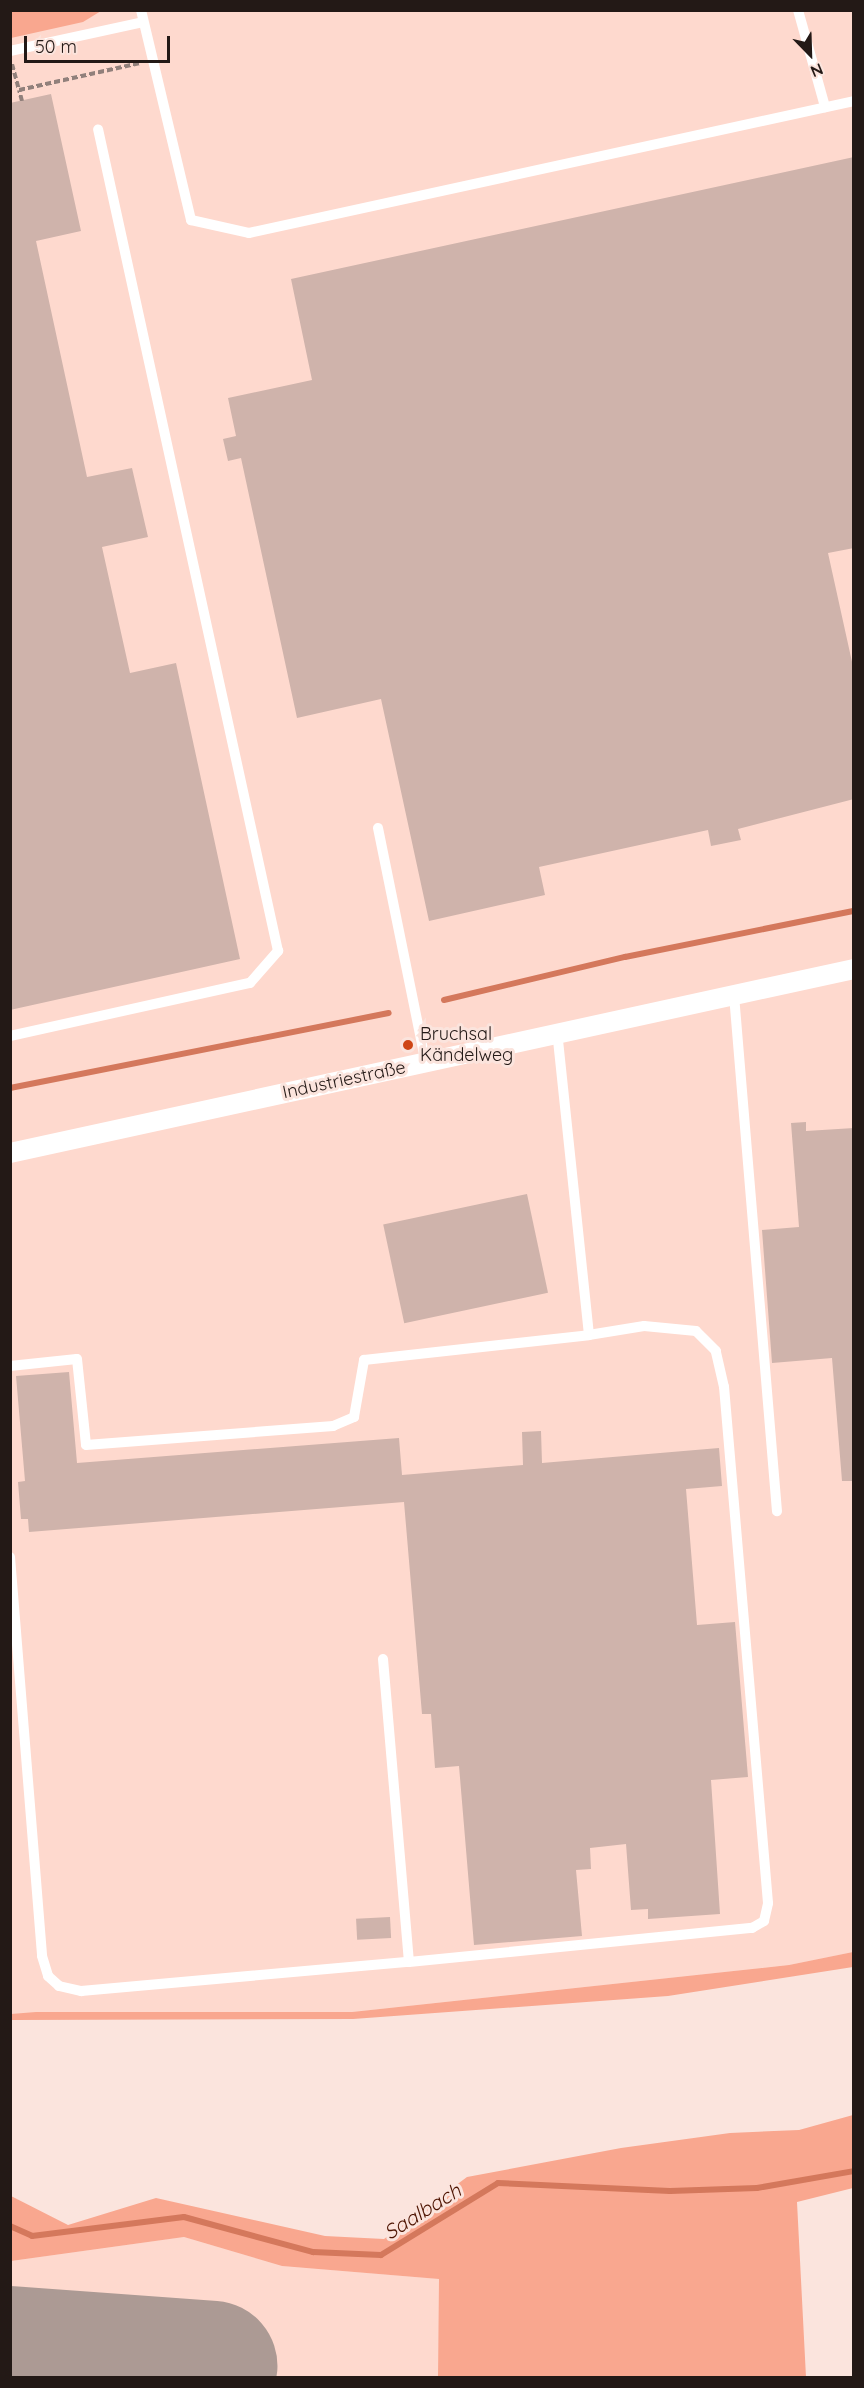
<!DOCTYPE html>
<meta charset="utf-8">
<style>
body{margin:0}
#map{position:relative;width:864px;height:2388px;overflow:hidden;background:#fbe4dd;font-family:Quicksand,sans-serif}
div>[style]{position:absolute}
.built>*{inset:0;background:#fed9ce}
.green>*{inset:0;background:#f9a78f}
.stream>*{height:6px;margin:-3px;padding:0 3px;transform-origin:3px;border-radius:3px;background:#d4785c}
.runway>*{height:130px;margin:-65px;padding:0 65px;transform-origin:65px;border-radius:65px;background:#ac9a94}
.building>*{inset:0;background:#cfb3ab;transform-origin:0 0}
.path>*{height:4px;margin-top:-2px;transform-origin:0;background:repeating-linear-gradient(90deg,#91807b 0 6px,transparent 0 9px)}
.service>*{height:10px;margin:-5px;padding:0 5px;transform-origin:5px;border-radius:5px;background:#fff}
.minor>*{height:20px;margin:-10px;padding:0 10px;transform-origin:10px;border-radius:10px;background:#fff}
.dots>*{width:16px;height:16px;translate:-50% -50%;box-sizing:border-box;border:3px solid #fbe4dd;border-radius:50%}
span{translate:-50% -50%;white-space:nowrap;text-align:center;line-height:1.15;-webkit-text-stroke:6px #fbe4dd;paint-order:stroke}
.poi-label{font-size:18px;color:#231916}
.left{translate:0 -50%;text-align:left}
.street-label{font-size:18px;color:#231916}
.water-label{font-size:20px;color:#4e1402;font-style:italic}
.frame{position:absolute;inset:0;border:12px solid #231916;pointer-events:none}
.north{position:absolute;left:780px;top:24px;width:60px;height:60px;-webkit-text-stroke:4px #fbe4dd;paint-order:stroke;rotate:157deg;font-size:16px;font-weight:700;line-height:24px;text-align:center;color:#231916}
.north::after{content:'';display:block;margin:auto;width:21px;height:27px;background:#231916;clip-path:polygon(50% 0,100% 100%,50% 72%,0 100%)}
.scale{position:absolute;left:24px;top:36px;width:146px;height:27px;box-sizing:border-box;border:3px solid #231916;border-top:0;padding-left:8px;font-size:18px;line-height:21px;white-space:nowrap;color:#231916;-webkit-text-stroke:4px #fbe4dd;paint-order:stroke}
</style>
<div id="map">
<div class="built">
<div style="clip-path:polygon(10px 11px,853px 11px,853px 1952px,789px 1965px,352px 2012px,11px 2014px)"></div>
<div style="clip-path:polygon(184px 2237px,282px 2266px,440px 2279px,438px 2377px,11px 2378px,11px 2261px)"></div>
</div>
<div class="green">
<div style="clip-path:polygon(10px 11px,11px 10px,101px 11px,83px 22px,11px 38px)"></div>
<div style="clip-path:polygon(853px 1952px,853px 1967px,668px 1996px,353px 2019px,11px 2020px,11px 2014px,36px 2012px,352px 2012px,789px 1965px)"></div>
<div style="clip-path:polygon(853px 2115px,853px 2188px,797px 2202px,806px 2377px,438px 2377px,439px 2279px,282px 2266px,184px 2237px,11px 2261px,11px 2196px,68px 2225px,156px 2198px,325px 2236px,384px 2239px,467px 2177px,621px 2148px,730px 2133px,799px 2130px)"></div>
</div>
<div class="stream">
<div style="left:444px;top:1000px;width:186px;rotate:-13.4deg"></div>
<div style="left:625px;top:957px;width:234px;rotate:-11.4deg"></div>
<div style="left:10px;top:1088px;width:386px;rotate:-11.2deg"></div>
<div style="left:10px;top:2226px;width:24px;rotate:24deg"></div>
<div style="left:32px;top:2236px;width:153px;rotate:-7.1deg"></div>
<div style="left:184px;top:2217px;width:134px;rotate:15.2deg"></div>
<div style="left:313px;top:2252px;width:68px;rotate:2.5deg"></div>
<div style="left:381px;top:2255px;width:137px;rotate:-31.6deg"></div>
<div style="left:498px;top:2183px;width:172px;rotate:2.7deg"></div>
<div style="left:670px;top:2191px;width:87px;rotate:-2deg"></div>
<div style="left:757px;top:2188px;width:98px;rotate:-9.9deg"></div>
</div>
<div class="runway">
<div style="left:10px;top:2351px;width:203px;rotate:4.2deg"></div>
</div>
<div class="building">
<div style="clip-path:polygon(51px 94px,81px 231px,36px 241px,87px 477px,132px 468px,148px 537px,102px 547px,130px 673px,176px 663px,240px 959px,10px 1010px,10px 103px)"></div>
<div style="clip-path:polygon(854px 157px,854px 548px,828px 553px,854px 671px,854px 799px,738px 829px,741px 840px,711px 846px,708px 830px,539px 867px,545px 895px,429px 921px,381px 699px,297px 718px,241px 458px,228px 461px,223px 439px,236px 436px,228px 398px,312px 380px,291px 279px)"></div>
<div style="clip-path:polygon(806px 1122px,806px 1131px,854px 1128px,854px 1481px,842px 1481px,832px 1358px,772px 1363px,762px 1230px,799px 1227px,791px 1123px)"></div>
<div style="left:527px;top:1194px;width:101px;height:147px;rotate:78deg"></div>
<div style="clip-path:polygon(69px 1372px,77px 1463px,399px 1438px,402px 1475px,523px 1465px,522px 1432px,541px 1431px,542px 1463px,719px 1448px,722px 1486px,686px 1489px,697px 1625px,735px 1622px,746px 1753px,748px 1777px,711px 1780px,720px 1914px,648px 1919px,648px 1909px,631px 1910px,626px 1844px,590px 1848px,591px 1869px,576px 1870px,582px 1936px,474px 1945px,459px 1766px,435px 1768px,431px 1714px,422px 1714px,404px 1502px,29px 1532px,28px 1519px,21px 1519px,18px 1482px,25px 1481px,16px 1376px)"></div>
<div style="left:390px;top:1917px;width:21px;height:34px;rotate:87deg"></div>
</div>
<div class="path">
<div style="left:12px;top:64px;width:27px;rotate:75deg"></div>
<div style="left:22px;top:101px;width:11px;rotate:-105deg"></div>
<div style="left:19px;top:90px;width:124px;rotate:-12.6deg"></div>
</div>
<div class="service">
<div style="left:141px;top:10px;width:216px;rotate:76.6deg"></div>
<div style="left:191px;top:220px;width:59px;rotate:12.6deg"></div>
<div style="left:249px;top:233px;width:619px;rotate:-12.31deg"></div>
<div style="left:798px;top:10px;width:101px;rotate:74.4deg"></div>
<div style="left:10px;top:51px;width:136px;rotate:-12.3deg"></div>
<div style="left:378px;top:828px;width:240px;rotate:78.5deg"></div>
<div style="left:734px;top:995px;width:518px;rotate:85.24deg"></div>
<div style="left:10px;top:1036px;width:246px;rotate:-12.5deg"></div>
<div style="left:250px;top:983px;width:43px;rotate:-48.8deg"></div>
<div style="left:278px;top:951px;width:841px;rotate:-102.35deg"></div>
<div style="left:10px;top:1366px;width:67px;rotate:-6deg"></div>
<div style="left:77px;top:1359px;width:86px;rotate:84deg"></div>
<div style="left:86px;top:1445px;width:248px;rotate:-4.4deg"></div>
<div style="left:333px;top:1426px;width:23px;rotate:-23deg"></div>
<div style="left:354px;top:1417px;width:58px;rotate:-80deg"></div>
<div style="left:364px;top:1360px;width:226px;rotate:-6.3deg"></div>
<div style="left:10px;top:1557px;width:400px;rotate:85.4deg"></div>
<div style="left:42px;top:1956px;width:21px;rotate:73deg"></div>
<div style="left:48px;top:1976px;width:15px;rotate:42deg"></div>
<div style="left:59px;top:1986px;width:23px;rotate:13deg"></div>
<div style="left:81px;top:1991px;width:329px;rotate:-5.1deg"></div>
<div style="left:409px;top:1962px;width:345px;rotate:-5.7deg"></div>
<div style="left:752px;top:1928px;width:14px;rotate:-30deg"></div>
<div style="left:764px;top:1921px;width:18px;rotate:-77deg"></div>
<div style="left:768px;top:1903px;width:518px;rotate:-94.87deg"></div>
<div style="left:724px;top:1387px;width:37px;rotate:-103deg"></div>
<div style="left:716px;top:1351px;width:28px;rotate:-135deg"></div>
<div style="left:696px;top:1331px;width:52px;rotate:-174.5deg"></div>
<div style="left:644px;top:1326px;width:56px;rotate:170.7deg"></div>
<div style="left:589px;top:1335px;width:304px;rotate:-96deg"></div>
<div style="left:383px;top:1659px;width:304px;rotate:85.1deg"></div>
</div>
<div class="minor">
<div style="left:10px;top:1153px;width:864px;rotate:-12.3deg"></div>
</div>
<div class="dots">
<div style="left:408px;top:1045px;background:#ce4616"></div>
</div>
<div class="poi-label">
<span class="left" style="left:420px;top:1045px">Bruchsal<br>Kändelweg</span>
</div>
<div class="street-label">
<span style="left:344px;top:1080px;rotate:-12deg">Industriestraße</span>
</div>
<div class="water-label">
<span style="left:422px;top:2211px;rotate:-32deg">Saalbach</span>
</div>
<div class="frame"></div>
<div class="north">N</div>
<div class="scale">50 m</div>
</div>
